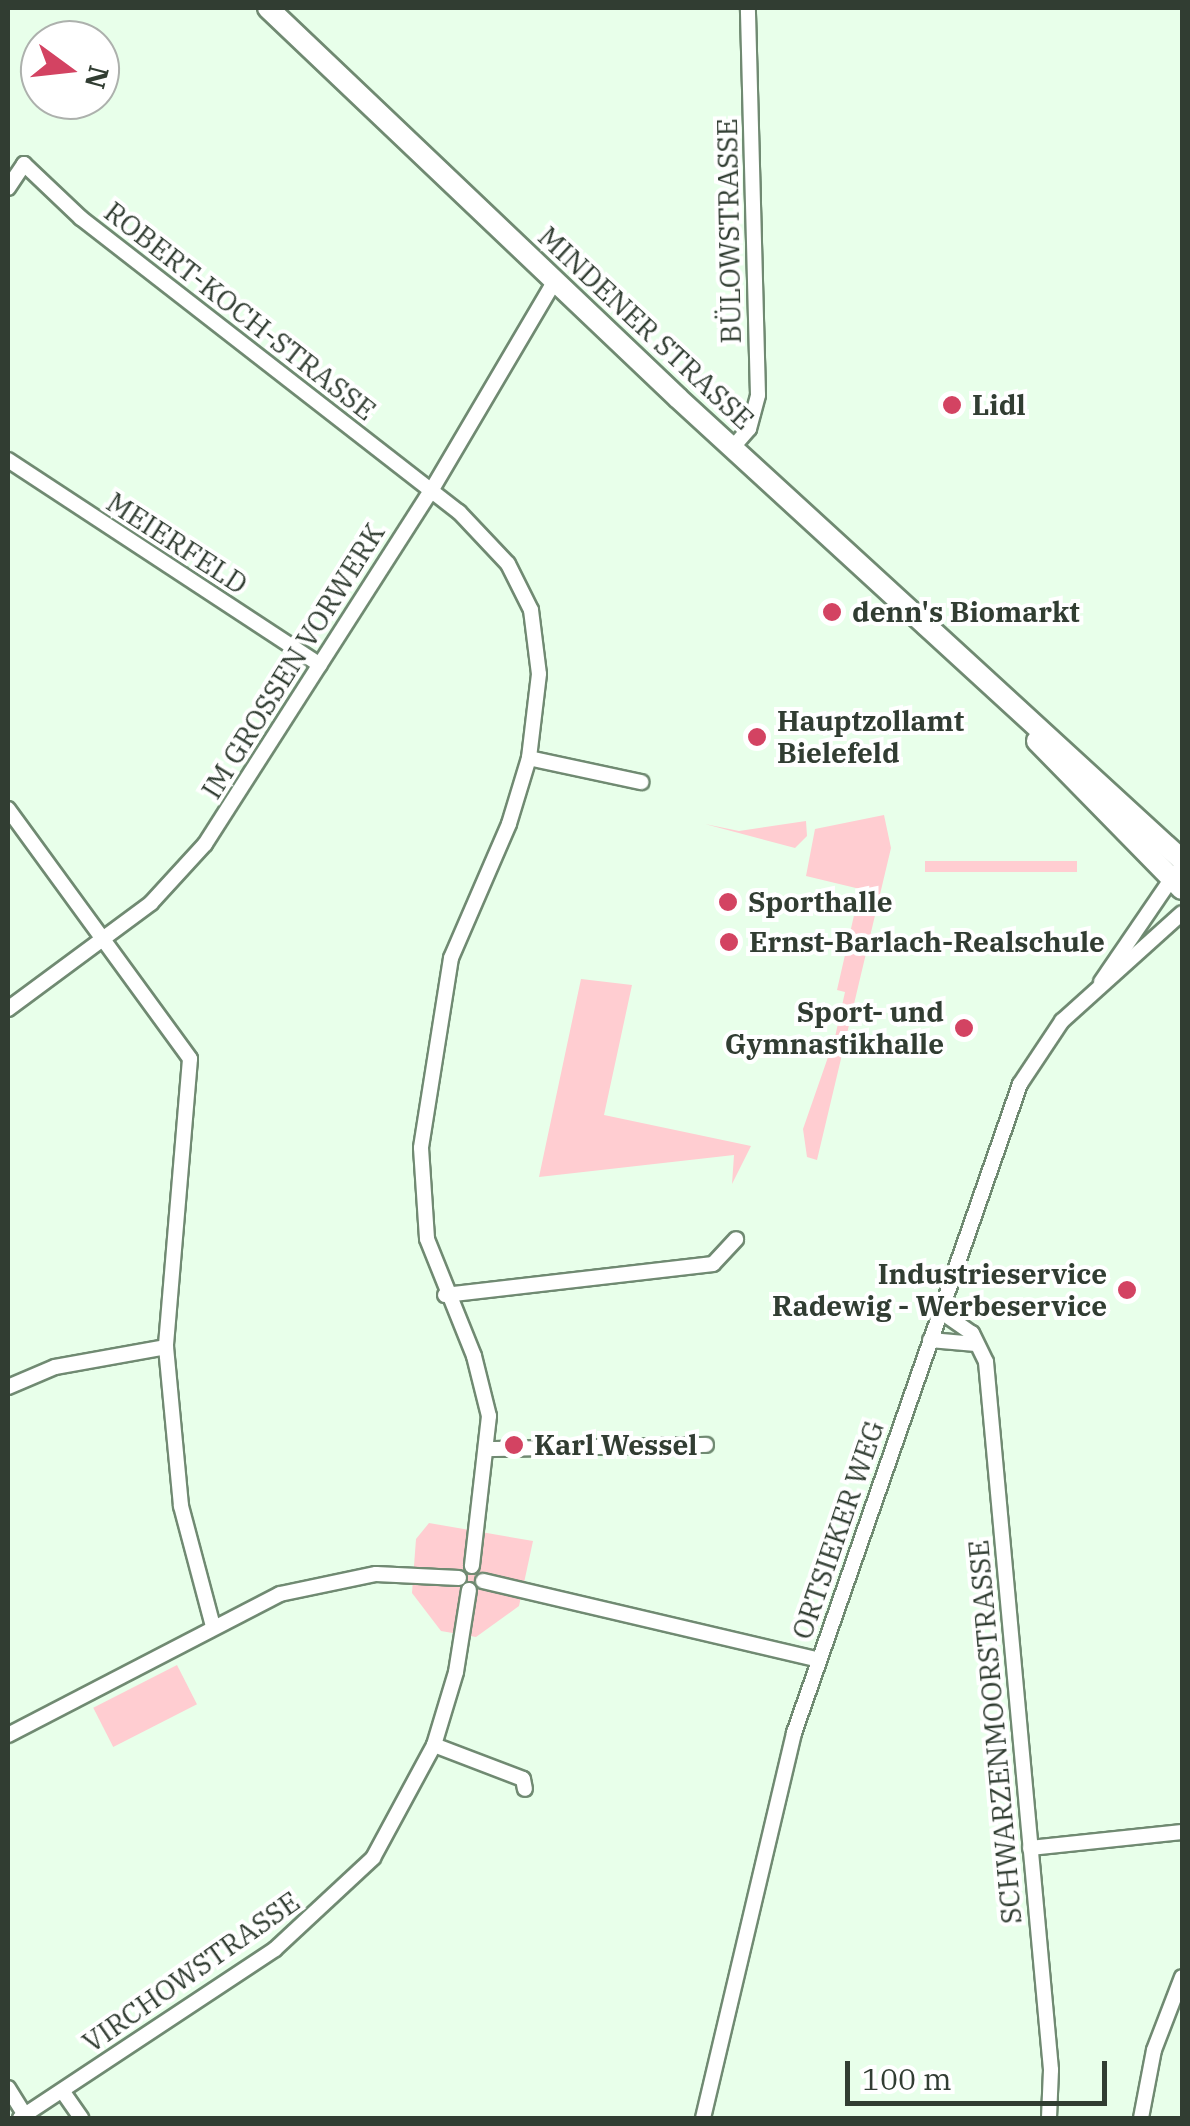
<!DOCTYPE html>
<meta charset="utf-8">
<style>
body{margin:0}
#map{position:relative;width:1190px;height:2126px;overflow:hidden;background:#e8ffea;font-family:"IBM Plex Serif",serif}
div>[style]{position:absolute}
.green>*{inset:0;background:#ffcdd1;transform-origin:0 0}
.roads{filter:drop-shadow(2px 0 #708a72) drop-shadow(-2px 0 #708a72) drop-shadow(0 2px #708a72) drop-shadow(0 -2px #708a72)}
.street>*{height:14px;margin:-7px;padding:0 7px;transform-origin:7px;border-radius:7px;background:#fff}
.secondary>*{height:20px;margin:-10px;padding:0 10px;transform-origin:10px;border-radius:10px;background:#fff}
.dots>*{width:28px;height:28px;translate:-50% -50%;box-sizing:border-box;border:5px solid #fff;border-radius:50%}
span{translate:-50% -50%;white-space:nowrap;text-align:center;line-height:1.15;-webkit-text-stroke:8px #fff;paint-order:stroke}
.street-label{font-size:28px;color:#313d32}
.poi-label{font-size:28px;color:#313d32;font-weight:700}
.left{translate:0 -50%;text-align:left}
.right{translate:-100% -50%;text-align:right}
.frame{position:absolute;inset:0;border:10px solid #313d32;pointer-events:none}
.north{position:absolute;left:20px;top:20px;width:100px;height:100px;box-sizing:border-box;background:#fff;border:2px solid #adb1ad;border-radius:50%;rotate:105deg;font-size:28px;font-weight:700;line-height:40px;text-align:center;color:#313d32}
.north::after{content:'';display:block;margin:auto;width:35px;height:45px;background:#d34362;clip-path:polygon(50% 0,100% 100%,50% 72%,0 100%)}
.scale{position:absolute;left:845px;top:2061px;width:262px;height:45px;box-sizing:border-box;border:5px solid #313d32;border-top:0;padding-left:12px;font-size:30px;line-height:35px;white-space:nowrap;color:#313d32;-webkit-text-stroke:8px #fff;paint-order:stroke}
</style>
<div id="map">
<div class="green">
<div style="clip-path:polygon(884px 815px,891px 848px,817px 1160px,807px 1157px,803px 1129px,835px 1037px,845px 992px,837px 990px,860px 889px,806px 876px,815px 829px)"></div>
<div style="clip-path:polygon(806px 821px,807px 836px,795px 848px,705px 824px,739px 831px)"></div>
<div style="left:1077px;top:861px;width:11px;height:152px;rotate:90deg"></div>
<div style="clip-path:polygon(581px 979px,632px 985px,604px 1115px,751px 1146px,732px 1184px,734px 1155px,539px 1177px)"></div>
<div style="clip-path:polygon(429px 1523px,533px 1541px,519px 1606px,476px 1637px,441px 1631px,412px 1593px,416px 1539px)"></div>
<div style="left:177px;top:1665px;width:44px;height:94px;rotate:63deg"></div>
</div>
<div class="roads">
<div class="street">
<div style="left:8px;top:188px;width:29px;rotate:-56deg"></div>
<div style="left:24px;top:164px;width:79px;rotate:43.5deg"></div>
<div style="left:81px;top:218px;width:479px;rotate:37.9deg"></div>
<div style="left:459px;top:512px;width:71px;rotate:46.7deg"></div>
<div style="left:508px;top:564px;width:51px;rotate:63.4deg"></div>
<div style="left:531px;top:610px;width:64px;rotate:82.9deg"></div>
<div style="left:539px;top:674px;width:85px;rotate:96.8deg"></div>
<div style="left:529px;top:758px;width:69px;rotate:106.9deg"></div>
<div style="left:509px;top:824px;width:146px;rotate:113.4deg"></div>
<div style="left:451px;top:958px;width:192px;rotate:99deg"></div>
<div style="left:421px;top:1148px;width:91px;rotate:86.2deg"></div>
<div style="left:427px;top:1239px;width:126px;rotate:68.1deg"></div>
<div style="left:474px;top:1356px;width:62px;rotate:76deg"></div>
<div style="left:489px;top:1416px;width:151px;rotate:96.5deg"></div>
<div style="left:734px;top:446px;width:23px;rotate:-49deg"></div>
<div style="left:749px;top:429px;width:35px;rotate:-75deg"></div>
<div style="left:758px;top:395px;width:387px;rotate:-91.5deg"></div>
<div style="left:8px;top:460px;width:373px;rotate:33.3deg"></div>
<div style="left:529px;top:758px;width:115px;rotate:12.1deg"></div>
<div style="left:8px;top:809px;width:309px;rotate:53.9deg"></div>
<div style="left:190px;top:1059px;width:289px;rotate:94.8deg"></div>
<div style="left:166px;top:1347px;width:160px;rotate:84.6deg"></div>
<div style="left:181px;top:1506px;width:124px;rotate:75.1deg"></div>
<div style="left:1101px;top:982px;width:133px;rotate:-55.7deg"></div>
<div style="left:8px;top:1009px;width:178px;rotate:-36.5deg"></div>
<div style="left:151px;top:903px;width:80px;rotate:-47.5deg"></div>
<div style="left:205px;top:844px;width:419px;rotate:-57.4deg"></div>
<div style="left:431px;top:491px;width:243px;rotate:-59.5deg"></div>
<div style="left:445px;top:1295px;width:270px;rotate:-6.6deg"></div>
<div style="left:713px;top:1264px;width:34px;rotate:-47deg"></div>
<div style="left:940px;top:1311px;width:39px;rotate:35deg"></div>
<div style="left:972px;top:1333px;width:32px;rotate:64deg"></div>
<div style="left:986px;top:1362px;width:711px;rotate:84.75deg"></div>
<div style="left:1051px;top:2070px;width:48px;rotate:92.4deg"></div>
<div style="left:930px;top:1340px;width:46px;rotate:5deg"></div>
<div style="left:8px;top:1387px;width:51px;rotate:-23.1deg"></div>
<div style="left:55px;top:1367px;width:113px;rotate:-10.2deg"></div>
<div style="left:489px;top:1449px;width:217px;rotate:-1.1deg"></div>
<div style="left:483px;top:1581px;width:345px;rotate:13.2deg"></div>
<div style="left:8px;top:1735px;width:306px;rotate:-27.4deg"></div>
<div style="left:280px;top:1594px;width:98px;rotate:-11.8deg"></div>
<div style="left:376px;top:1574px;width:83px;rotate:2.8deg"></div>
<div style="left:434px;top:1745px;width:95px;rotate:20.9deg"></div>
<div style="left:523px;top:1779px;width:10px;rotate:79deg"></div>
<div style="left:1030px;top:1848px;width:153px;rotate:-6deg"></div>
<div style="left:8px;top:2088px;width:32px;rotate:58deg"></div>
<div style="left:63px;top:2092px;width:32px;rotate:55deg"></div>
<div style="left:20px;top:2118px;width:306px;rotate:-33.5deg"></div>
<div style="left:275px;top:1949px;width:134px;rotate:-42.9deg"></div>
<div style="left:373px;top:1858px;width:128px;rotate:-61.6deg"></div>
<div style="left:434px;top:1745px;width:76px;rotate:-73.2deg"></div>
<div style="left:456px;top:1672px;width:83px;rotate:-81deg"></div>
<div style="left:703px;top:2118px;width:396px;rotate:-76.7deg"></div>
<div style="left:794px;top:1733px;width:687px;rotate:-70.8deg"></div>
<div style="left:1020px;top:1084px;width:76px;rotate:-56.3deg"></div>
<div style="left:1062px;top:1021px;width:161px;rotate:-42deg"></div>
<div style="left:1141px;top:2118px;width:69px;rotate:-79.2deg"></div>
<div style="left:1154px;top:2050px;width:78px;rotate:-69deg"></div>
</div>
<div class="secondary">
<div style="left:268px;top:8px;width:566px;rotate:43.57deg"></div>
<div style="left:678px;top:398px;width:684px;rotate:42.51deg"></div>
<div style="left:1037px;top:741px;width:207px;rotate:45.6deg"></div>
</div>
</div>
<div class="dots">
<div style="left:952px;top:405px;background:#d34362"></div>
<div style="left:832px;top:612px;background:#d34362"></div>
<div style="left:757px;top:737px;background:#d34362"></div>
<div style="left:728px;top:902px;background:#d34362"></div>
<div style="left:729px;top:942px;background:#d34362"></div>
<div style="left:964px;top:1028px;background:#d34362"></div>
<div style="left:1127px;top:1290px;background:#d34362"></div>
<div style="left:514px;top:1445px;background:#d34362"></div>
</div>
<div class="street-label">
<span style="left:729px;top:231px;rotate:-91deg">BÜLOWSTRASSE</span>
<span style="left:240px;top:311px;rotate:38deg">ROBERT-KOCH-STRASSE</span>
<span style="left:646px;top:328px;rotate:43deg">MINDENER STRASSE</span>
<span style="left:177px;top:543px;rotate:33deg">MEIERFELD</span>
<span style="left:293px;top:661px;rotate:-58deg">IM GROSSEN VORWERK</span>
<span style="left:838px;top:1530px;rotate:-71deg">ORTSIEKER WEG</span>
<span style="left:995px;top:1732px;rotate:-95deg">SCHWARZENMOORSTRASSE</span>
<span style="left:191px;top:1972px;rotate:-35deg">VIRCHOWSTRASSE</span>
</div>
<div class="poi-label">
<span class="left" style="left:972px;top:405px">Lidl</span>
<span class="left" style="left:852px;top:612px">denn's Biomarkt</span>
<span class="left" style="left:777px;top:737px">Hauptzollamt<br>Bielefeld</span>
<span class="left" style="left:748px;top:902px">Sporthalle</span>
<span class="left" style="left:749px;top:942px">Ernst-Barlach-Realschule</span>
<span class="right" style="left:944px;top:1028px">Sport- und<br>Gymnastikhalle</span>
<span class="right" style="left:1107px;top:1290px">Industrieservice<br>Radewig - Werbeservice</span>
<span class="left" style="left:534px;top:1445px">Karl Wessel</span>
</div>
<div class="frame"></div>
<div class="north">N</div>
<div class="scale">100 m</div>
</div>
